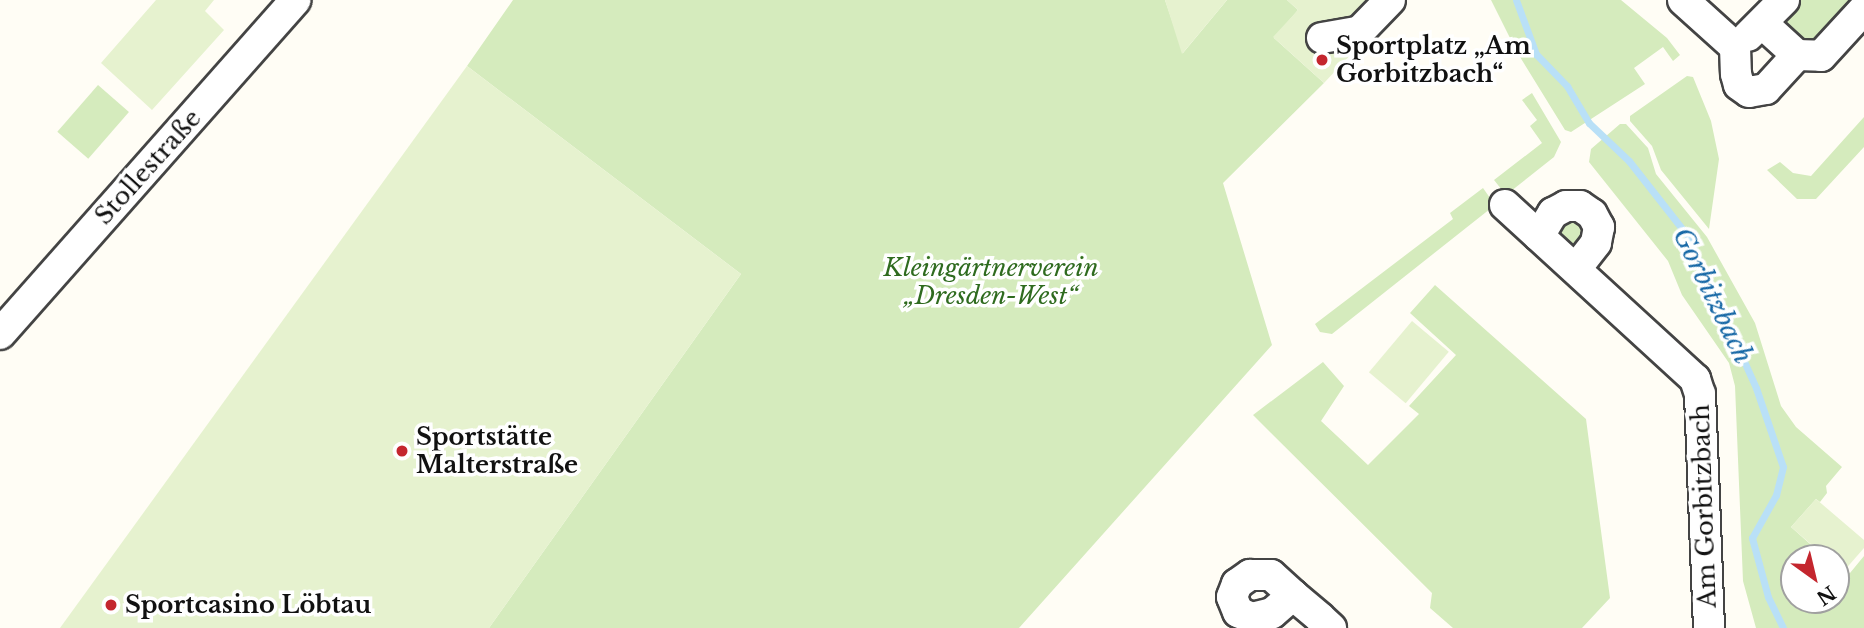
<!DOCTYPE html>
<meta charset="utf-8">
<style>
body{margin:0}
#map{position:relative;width:1864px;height:628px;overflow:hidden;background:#fffdf5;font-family:"Libre Baskerville",serif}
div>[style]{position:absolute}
.green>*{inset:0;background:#d5ebbd;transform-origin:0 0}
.pitch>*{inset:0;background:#e6f2cf;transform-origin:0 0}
.stream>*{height:7px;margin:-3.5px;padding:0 3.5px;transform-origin:3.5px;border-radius:3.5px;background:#b9e0f7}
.roads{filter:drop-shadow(2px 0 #444) drop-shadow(-2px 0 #444) drop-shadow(0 2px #444) drop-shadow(0 -2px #444)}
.minor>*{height:30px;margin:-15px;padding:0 15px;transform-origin:15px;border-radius:15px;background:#fff}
.dots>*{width:19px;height:19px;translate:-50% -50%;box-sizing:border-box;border:4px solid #fff;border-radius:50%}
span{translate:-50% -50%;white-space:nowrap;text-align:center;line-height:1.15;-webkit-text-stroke:7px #fff;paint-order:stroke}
.poi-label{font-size:24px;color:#111;font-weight:700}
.left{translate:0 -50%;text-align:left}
.street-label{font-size:24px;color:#111}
.park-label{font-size:24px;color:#2f6b1f;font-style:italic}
.water-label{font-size:26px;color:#1768a6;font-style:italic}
.north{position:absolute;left:1780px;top:544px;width:70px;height:70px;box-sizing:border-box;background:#fff;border:2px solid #a0a0a0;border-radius:50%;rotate:146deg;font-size:19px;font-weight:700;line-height:28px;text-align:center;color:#111}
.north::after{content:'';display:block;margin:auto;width:24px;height:32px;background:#c4262e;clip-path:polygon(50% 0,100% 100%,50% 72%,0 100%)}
</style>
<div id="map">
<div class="green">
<div style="clip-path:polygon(513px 0,1165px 0,1183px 53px,1227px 0,1287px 0,1298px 10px,1274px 38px,1324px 83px,1223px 183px,1272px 345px,1019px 628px,489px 628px,741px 274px,467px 66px)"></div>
<div style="clip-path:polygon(1491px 0,1621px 0,1667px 38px,1680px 55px,1673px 61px,1663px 47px,1634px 68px,1645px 84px,1571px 132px,1565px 130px,1517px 52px)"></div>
<div style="clip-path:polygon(1784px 0,1864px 0,1821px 56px,1762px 23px)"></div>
<div style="clip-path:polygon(1687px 76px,1693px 77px,1711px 121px,1719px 159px,1709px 229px,1661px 170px,1652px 146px,1630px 121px,1630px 116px)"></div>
<div style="left:98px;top:85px;width:41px;height:62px;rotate:41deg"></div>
<div style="clip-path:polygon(1532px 93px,1561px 142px,1554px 157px,1506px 195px,1494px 180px,1542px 143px,1530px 126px,1537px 120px,1522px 100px)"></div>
<div style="clip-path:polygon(1864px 117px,1864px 147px,1816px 199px,1797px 199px,1767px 170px,1780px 162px,1793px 173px,1811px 176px)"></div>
<div style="clip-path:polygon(1620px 124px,1626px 124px,1648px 148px,1656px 174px,1707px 237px,1755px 323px,1781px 406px,1796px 427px,1842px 467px,1826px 486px,1827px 493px,1820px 502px,1816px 499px,1791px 527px,1818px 551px,1812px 558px,1794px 558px,1794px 600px,1836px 600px,1836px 567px,1850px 573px,1864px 556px,1864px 628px,1756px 628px,1743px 581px,1735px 386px,1729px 363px,1682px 295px,1668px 261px,1589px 162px,1591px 149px)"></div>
<div style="clip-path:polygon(1483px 188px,1495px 205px,1332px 334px,1320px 332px,1315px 324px,1453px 219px,1450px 213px)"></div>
<div style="clip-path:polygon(1570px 215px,1590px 229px,1574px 248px,1557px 236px,1558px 225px)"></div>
<div style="clip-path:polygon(1435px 285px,1586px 419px,1610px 598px,1582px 628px,1453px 628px,1430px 608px,1432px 593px,1253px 415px,1323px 362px,1344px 386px,1321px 421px,1368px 465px,1419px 414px,1409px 406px,1456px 355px,1410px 313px)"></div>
</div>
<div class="pitch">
<div style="clip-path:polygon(156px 0,214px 0,205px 11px,224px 30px,152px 110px,101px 63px)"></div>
<div style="clip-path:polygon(1165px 0,1227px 0,1182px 54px)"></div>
<div style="clip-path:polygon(1287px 0,1402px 0,1324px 83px,1273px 37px,1298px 10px)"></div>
<div style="clip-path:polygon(467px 66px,741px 274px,489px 628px,60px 628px)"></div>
<div style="left:1412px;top:321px;width:48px;height:67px;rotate:40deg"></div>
<div style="clip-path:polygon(1816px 499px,1864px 540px,1864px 548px,1843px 572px,1836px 566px,1836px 558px,1827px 558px,1791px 527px)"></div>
</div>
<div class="stream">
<div style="left:1516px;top:0;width:58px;rotate:69.7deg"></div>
<div style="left:1536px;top:54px;width:45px;rotate:45.9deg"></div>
<div style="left:1567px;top:86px;width:43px;rotate:59.3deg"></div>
<div style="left:1589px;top:123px;width:55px;rotate:43.5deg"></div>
<div style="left:1629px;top:161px;width:94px;rotate:51.9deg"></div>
<div style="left:1687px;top:235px;width:168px;rotate:65.7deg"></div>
<div style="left:1756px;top:388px;width:83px;rotate:71.1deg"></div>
<div style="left:1783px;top:467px;width:29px;rotate:104deg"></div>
<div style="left:1776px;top:495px;width:49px;rotate:119.2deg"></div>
<div style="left:1752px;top:538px;width:61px;rotate:74.8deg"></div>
<div style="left:1768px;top:597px;width:34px;rotate:64deg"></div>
</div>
<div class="roads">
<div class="minor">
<div style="left:1683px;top:0;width:70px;rotate:42.1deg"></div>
<div style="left:1735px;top:47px;width:27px;rotate:88deg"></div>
<div style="left:1736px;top:74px;width:11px;rotate:75deg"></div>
<div style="left:1739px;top:85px;width:12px;rotate:35deg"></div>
<div style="left:1749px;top:92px;width:17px;rotate:-10deg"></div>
<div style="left:1766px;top:89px;width:46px;rotate:-47.6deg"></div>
<div style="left:1797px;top:55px;width:47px;rotate:-137.6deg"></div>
<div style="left:1748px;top:36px;width:51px;rotate:-45deg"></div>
<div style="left:1322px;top:38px;width:39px;rotate:-10deg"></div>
<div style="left:1360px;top:31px;width:43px;rotate:-45.9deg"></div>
<div style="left:1797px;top:55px;width:24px;rotate:2deg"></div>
<div style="left:1821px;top:56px;width:64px;rotate:-47.5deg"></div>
<div style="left:1505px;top:205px;width:258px;rotate:42.5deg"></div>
<div style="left:1695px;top:379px;width:16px;rotate:72deg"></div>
<div style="left:1700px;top:394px;width:234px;rotate:87.8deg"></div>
<div style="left:1539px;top:236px;width:27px;rotate:-59deg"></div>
<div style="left:1553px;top:213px;width:15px;rotate:-28deg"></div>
<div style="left:1566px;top:206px;width:14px"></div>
<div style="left:1580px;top:206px;width:14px;rotate:34deg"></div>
<div style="left:1592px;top:214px;width:15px;rotate:62deg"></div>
<div style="left:1599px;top:227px;width:16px;rotate:101deg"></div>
<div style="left:1596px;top:243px;width:33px;rotate:128deg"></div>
<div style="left:0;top:334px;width:446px;rotate:-48.5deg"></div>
<div style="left:1293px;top:595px;width:28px;rotate:139deg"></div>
<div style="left:1272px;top:613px;width:21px;rotate:166deg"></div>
<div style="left:1252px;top:618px;width:15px;rotate:-157deg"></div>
<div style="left:1238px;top:612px;width:16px;rotate:-112deg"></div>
<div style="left:1232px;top:597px;width:14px;rotate:-69deg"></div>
<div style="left:1237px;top:584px;width:16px;rotate:-35deg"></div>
<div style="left:1250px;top:575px;width:21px"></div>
<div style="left:1271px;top:575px;width:30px;rotate:42deg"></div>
<div style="left:1293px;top:595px;width:35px;rotate:40deg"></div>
<div style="left:1320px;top:618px;width:15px;rotate:42deg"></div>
</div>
</div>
<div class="dots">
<div style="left:1322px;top:60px;background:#c4262e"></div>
<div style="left:402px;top:451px;background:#c4262e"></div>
<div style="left:111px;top:605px;background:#c4262e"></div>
</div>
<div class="poi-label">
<span class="left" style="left:1336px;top:60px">Sportplatz „Am<br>Gorbitzbach“</span>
<span class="left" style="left:416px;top:451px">Sportstätte<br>Malterstraße</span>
<span class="left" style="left:125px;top:605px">Sportcasino Löbtau</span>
</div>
<div class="street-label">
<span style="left:148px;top:167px;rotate:-48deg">Stollestraße</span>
<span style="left:1704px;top:506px;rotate:-92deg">Am Gorbitzbach</span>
</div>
<div class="park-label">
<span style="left:991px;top:282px">Kleingärtnerverein<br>„Dresden-West“</span>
</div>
<div class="water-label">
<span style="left:1712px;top:296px;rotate:64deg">Gorbitzbach</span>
</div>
<div class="north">N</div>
</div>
